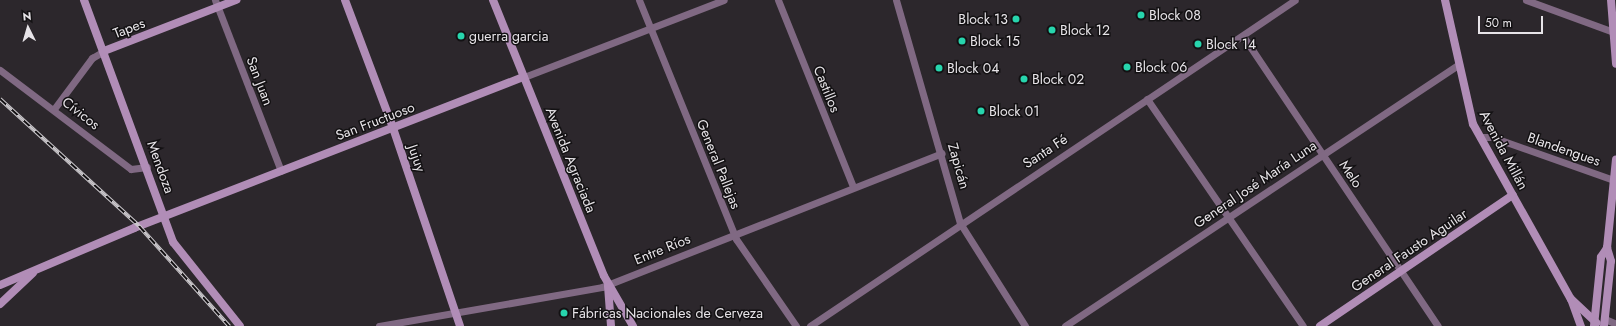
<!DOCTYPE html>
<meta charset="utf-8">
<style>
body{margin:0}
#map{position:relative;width:1616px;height:326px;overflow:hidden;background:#2c272c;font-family:Jost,sans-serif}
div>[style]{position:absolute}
.street>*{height:7px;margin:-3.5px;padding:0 3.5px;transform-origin:3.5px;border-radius:3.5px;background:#806983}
.secondary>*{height:8px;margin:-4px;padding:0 4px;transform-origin:4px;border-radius:4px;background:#b18db7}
.rail>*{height:4px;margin-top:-2px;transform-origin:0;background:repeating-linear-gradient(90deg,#131113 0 8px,#ccc9cd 0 16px);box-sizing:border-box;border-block:1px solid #ccc9cd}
.dots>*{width:11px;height:11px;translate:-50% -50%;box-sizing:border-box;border:2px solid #131113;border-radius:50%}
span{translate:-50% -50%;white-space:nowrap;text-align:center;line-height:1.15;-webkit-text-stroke:3px #131113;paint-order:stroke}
.poi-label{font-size:14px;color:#e7e4e8}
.left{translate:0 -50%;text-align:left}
.right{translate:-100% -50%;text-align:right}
.street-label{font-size:14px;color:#e7e4e8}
.north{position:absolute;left:8px;top:8px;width:40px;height:40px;-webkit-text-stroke:3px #131113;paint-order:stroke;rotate:355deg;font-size:11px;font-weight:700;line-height:16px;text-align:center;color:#e7e4e8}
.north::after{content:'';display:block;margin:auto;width:14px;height:18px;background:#e7e4e8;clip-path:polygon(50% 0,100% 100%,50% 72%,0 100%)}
.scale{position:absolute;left:1478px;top:16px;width:65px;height:18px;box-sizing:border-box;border:2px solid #e7e4e8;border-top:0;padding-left:5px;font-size:12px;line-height:14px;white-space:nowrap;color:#e7e4e8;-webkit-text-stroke:3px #131113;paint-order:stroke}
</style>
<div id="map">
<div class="street">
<div style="left:215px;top:0;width:183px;rotate:68.9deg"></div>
<div style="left:639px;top:0;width:258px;rotate:67.9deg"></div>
<div style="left:736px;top:239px;width:106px;rotate:55.4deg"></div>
<div style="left:778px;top:0;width:201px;rotate:68.1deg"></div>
<div style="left:896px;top:0;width:232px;rotate:74deg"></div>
<div style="left:960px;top:223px;width:122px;rotate:57.7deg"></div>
<div style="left:1526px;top:0;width:96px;rotate:20.1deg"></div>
<div style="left:1243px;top:36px;width:349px;rotate:56.1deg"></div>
<div style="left:0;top:70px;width:164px;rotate:37.1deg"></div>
<div style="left:131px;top:169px;width:16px;rotate:-7deg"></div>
<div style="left:524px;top:77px;width:214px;rotate:-21.1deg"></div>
<div style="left:1147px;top:99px;width:275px;rotate:55.5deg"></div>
<div style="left:54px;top:109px;width:64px;rotate:-53.3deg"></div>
<div style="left:92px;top:58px;width:14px;rotate:-30deg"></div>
<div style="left:1480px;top:137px;width:12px"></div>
<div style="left:1492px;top:137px;width:132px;rotate:19.5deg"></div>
<div style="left:1605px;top:319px;width:12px;rotate:24deg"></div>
<div style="left:379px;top:326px;width:226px;rotate:-9.9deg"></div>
<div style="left:602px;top:287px;width:365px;rotate:-21.5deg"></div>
<div style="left:810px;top:326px;width:584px;rotate:-33.91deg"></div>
<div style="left:1065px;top:326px;width:473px;rotate:-33.6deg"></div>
</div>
<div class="secondary">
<div style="left:84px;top:0;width:258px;rotate:69.8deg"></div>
<div style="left:173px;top:242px;width:107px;rotate:51.4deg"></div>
<div style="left:345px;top:0;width:137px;rotate:69.4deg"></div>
<div style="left:393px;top:128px;width:209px;rotate:71.3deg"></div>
<div style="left:493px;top:0;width:297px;rotate:68.1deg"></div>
<div style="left:604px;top:276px;width:58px;rotate:59.9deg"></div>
<div style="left:1445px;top:0;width:127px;rotate:77.3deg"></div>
<div style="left:1473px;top:124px;width:201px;rotate:60.8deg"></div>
<div style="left:1571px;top:299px;width:29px;rotate:70deg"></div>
<div style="left:1611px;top:0;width:64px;rotate:85.5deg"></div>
<div style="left:104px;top:51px;width:142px;rotate:-21.1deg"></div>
<div style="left:0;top:285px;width:146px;rotate:-23deg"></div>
<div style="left:134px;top:228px;width:418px;rotate:-21.2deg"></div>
<div style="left:608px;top:286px;width:40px;rotate:85.7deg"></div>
<div style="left:1571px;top:299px;width:35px;rotate:43deg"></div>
<div style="left:0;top:304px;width:45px;rotate:-43.2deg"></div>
<div style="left:1320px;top:326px;width:233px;rotate:-34.2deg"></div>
<div style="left:1594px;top:326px;width:69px;rotate:-84.2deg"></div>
<div style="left:1601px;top:257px;width:11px;rotate:-56deg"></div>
<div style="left:1604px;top:326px;width:65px;rotate:-83.9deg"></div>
<div style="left:1611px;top:261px;width:14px;rotate:-107deg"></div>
<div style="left:1607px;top:248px;width:89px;rotate:-84.2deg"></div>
</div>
<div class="rail">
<div style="left:0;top:99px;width:188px;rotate:42.4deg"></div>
<div style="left:139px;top:226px;width:135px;rotate:48deg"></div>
</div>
<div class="dots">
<div style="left:1141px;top:15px;background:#27d5ad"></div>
<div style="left:1016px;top:19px;background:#27d5ad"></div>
<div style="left:1052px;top:30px;background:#27d5ad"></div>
<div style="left:461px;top:36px;background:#27d5ad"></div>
<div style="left:962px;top:41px;background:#27d5ad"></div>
<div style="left:1198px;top:44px;background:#27d5ad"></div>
<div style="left:1127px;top:67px;background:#27d5ad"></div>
<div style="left:939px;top:68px;background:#27d5ad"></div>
<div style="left:1024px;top:79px;background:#27d5ad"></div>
<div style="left:981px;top:111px;background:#27d5ad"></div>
<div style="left:564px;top:313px;background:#27d5ad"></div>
</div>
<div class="poi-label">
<span class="left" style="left:1149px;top:15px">Block 08</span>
<span class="right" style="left:1008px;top:19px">Block 13</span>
<span class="left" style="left:1060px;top:30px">Block 12</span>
<span class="left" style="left:469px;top:36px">guerra garcia</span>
<span class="left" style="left:970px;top:41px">Block 15</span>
<span class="left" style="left:1206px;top:44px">Block 14</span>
<span class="left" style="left:1135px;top:67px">Block 06</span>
<span class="left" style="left:947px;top:68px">Block 04</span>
<span class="left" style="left:1032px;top:79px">Block 02</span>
<span class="left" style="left:989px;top:111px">Block 01</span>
<span class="left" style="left:572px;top:313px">Fábricas Nacionales de Cerveza</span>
</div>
<div class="street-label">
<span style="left:129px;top:28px;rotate:-21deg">Tapes</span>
<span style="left:260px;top:81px;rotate:69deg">San Juan</span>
<span style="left:827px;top:89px;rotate:68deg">Castillos</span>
<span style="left:81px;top:113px;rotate:38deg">Cívicos</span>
<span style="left:375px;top:121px;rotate:-21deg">San Fructuoso</span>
<span style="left:1564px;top:149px;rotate:19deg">Blandengues</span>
<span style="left:1504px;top:150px;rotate:62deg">Avenida Millán</span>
<span style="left:1045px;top:151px;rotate:-33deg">Santa Fé</span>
<span style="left:417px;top:158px;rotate:71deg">Jujuy</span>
<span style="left:571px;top:160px;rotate:68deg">Avenida Agraciada</span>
<span style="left:719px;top:164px;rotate:68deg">General Pallejas</span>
<span style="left:959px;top:166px;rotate:74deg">Zapicán</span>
<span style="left:161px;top:167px;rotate:70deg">Mendoza</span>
<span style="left:1351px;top:174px;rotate:56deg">Melo</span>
<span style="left:1255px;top:184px;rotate:-34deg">General José María Luna</span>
<span style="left:662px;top:249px;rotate:-22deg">Entre Ríos</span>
<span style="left:1409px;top:250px;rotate:-34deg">General Fausto Aguilar</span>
</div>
<div class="north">N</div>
<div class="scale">50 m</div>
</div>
